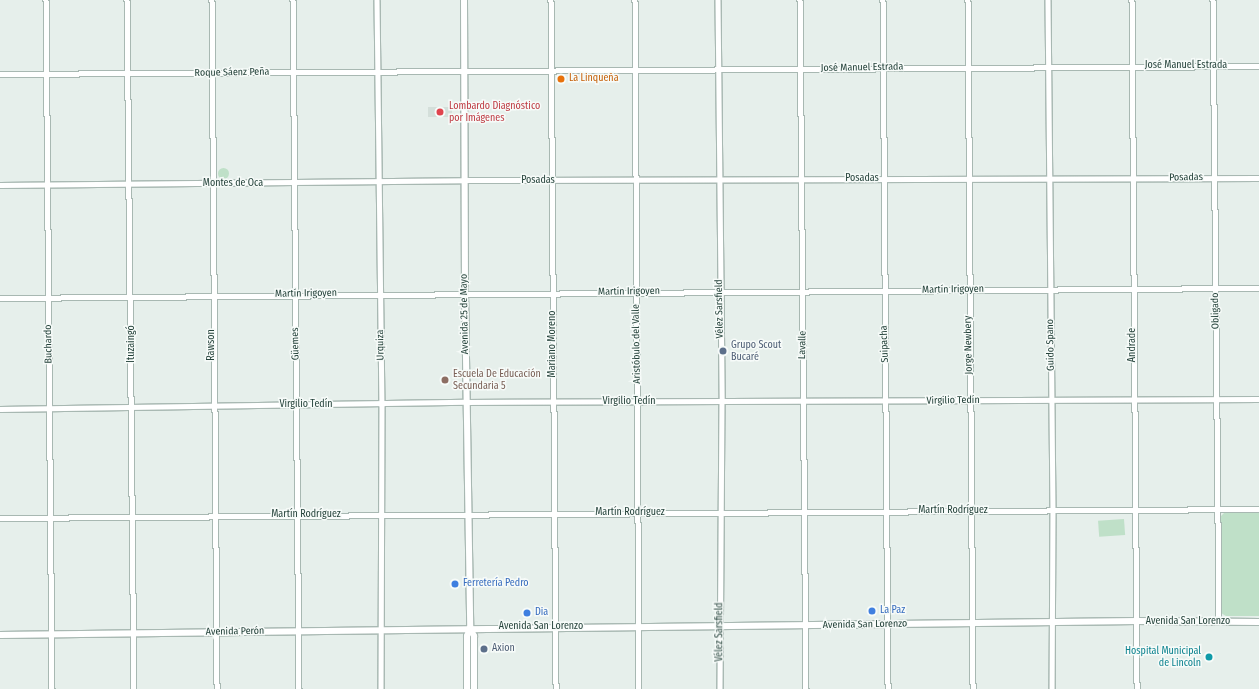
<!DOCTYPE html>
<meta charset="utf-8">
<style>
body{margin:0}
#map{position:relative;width:1259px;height:689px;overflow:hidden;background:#e6efeb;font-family:"Fira Sans Condensed",sans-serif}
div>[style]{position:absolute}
.built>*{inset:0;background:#d4dfda;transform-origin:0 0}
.green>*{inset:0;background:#bfe0c8;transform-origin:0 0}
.round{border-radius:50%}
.roads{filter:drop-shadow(1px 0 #a8b8b2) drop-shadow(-1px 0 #a8b8b2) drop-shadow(0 1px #a8b8b2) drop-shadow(0 -1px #a8b8b2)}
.street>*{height:4.5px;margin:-2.25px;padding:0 2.25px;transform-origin:2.25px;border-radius:2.25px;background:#fff}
.secondary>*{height:6px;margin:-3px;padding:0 3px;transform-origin:3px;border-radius:3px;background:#fff}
.dots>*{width:11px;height:11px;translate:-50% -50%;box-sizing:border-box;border:2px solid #f7fbf9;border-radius:50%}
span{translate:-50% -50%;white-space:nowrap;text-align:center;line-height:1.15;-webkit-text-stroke:3px #f7fbf9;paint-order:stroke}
.street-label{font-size:10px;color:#24423a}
.food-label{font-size:10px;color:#c56008}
.left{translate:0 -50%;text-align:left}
.health-label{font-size:10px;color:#be3a42}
.service-label{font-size:10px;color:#4e5e75}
.education-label{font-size:10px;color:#785e54}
.shop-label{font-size:10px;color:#366cbe}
.culture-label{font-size:10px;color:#0d838f}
.right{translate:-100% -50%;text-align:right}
</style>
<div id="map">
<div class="built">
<div style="left:428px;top:107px;width:24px;height:10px"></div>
</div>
<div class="green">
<div class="round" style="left:217.5px;top:167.5px;width:11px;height:11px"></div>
<div style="clip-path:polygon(1226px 511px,1259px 511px,1259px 616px,1226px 616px,1221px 613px,1220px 517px)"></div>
<div style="left:1124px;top:519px;width:16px;height:26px;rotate:86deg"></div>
</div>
<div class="roads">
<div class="street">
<div style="left:46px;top:0;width:689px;rotate:89.5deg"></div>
<div style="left:127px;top:0;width:689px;rotate:89.42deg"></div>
<div style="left:212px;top:0;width:689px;rotate:89.58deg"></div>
<div style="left:293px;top:0;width:689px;rotate:89.5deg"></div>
<div style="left:377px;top:0;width:405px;rotate:89.3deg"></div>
<div style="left:382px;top:405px;width:284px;rotate:90.2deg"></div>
<div style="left:551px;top:0;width:689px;rotate:89.58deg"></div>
<div style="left:635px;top:0;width:689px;rotate:89.67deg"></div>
<div style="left:718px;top:0;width:401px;rotate:89.4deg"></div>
<div style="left:722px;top:401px;width:288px;rotate:90.4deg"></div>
<div style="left:800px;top:0;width:689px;rotate:89.5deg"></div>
<div style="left:883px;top:0;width:689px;rotate:89.58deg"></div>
<div style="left:968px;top:0;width:689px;rotate:89.58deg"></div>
<div style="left:1048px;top:0;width:511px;rotate:89.44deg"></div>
<div style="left:1053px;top:511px;width:178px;rotate:90.3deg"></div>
<div style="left:1132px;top:0;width:689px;rotate:89.58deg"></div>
<div style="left:1213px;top:0;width:622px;rotate:89.45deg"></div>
<div style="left:0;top:74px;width:1259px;rotate:-0.36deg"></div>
<div style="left:0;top:185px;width:465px;rotate:-0.6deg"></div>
<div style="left:465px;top:180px;width:794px;rotate:-0.14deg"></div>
<div style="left:0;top:298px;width:1259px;rotate:-0.46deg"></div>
<div style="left:0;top:409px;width:466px;rotate:-0.9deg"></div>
<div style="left:466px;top:402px;width:793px;rotate:-0.22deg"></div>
<div style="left:0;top:518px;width:1259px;rotate:-0.41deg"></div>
</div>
<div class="secondary">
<div style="left:464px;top:0;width:294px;rotate:89.8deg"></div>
<div style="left:465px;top:294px;width:334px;rotate:89.1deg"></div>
<div style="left:470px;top:628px;width:9px;rotate:63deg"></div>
<div style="left:474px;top:636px;width:53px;rotate:90deg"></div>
<div style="left:0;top:635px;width:1137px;rotate:-0.71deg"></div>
<div style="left:1137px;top:621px;width:122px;rotate:0.5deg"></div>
<div style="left:467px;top:689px;width:53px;rotate:-90deg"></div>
<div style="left:467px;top:636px;width:9px;rotate:-69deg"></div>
</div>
</div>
<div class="dots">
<div style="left:561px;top:79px;background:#e8710a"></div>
<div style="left:440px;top:112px;background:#e0444e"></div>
<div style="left:723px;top:351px;background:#5c6f8a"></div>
<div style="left:445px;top:380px;background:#8d6e63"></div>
<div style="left:455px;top:584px;background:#3f7fe0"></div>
<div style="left:872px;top:611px;background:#3f7fe0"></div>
<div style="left:527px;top:613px;background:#3f7fe0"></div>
<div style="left:484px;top:649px;background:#5c6f8a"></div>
<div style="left:1209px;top:657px;background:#0f9aa8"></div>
</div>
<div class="street-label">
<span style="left:1186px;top:66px">José Manuel Estrada</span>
<span style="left:862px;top:68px;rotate:-1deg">José Manuel Estrada</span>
<span style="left:232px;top:73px;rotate:-1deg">Roque Sáenz Peña</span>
<span style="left:1186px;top:178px;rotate:-1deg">Posadas</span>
<span style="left:862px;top:179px">Posadas</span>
<span style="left:538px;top:181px">Posadas</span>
<span style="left:233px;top:184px">Montes de Oca</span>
<span style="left:953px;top:290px;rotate:-1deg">Martín Irigoyen</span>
<span style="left:629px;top:292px;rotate:-1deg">Martín Irigoyen</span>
<span style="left:306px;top:294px;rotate:-1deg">Martín Irigoyen</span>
<span style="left:720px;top:309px;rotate:-91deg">Vélez Sarsfield</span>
<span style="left:1216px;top:311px;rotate:-91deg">Obligado</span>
<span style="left:465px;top:314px;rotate:-91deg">Avenida 25 de Mayo</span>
<span style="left:49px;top:344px;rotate:-91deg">Buchardo</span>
<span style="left:132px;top:344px;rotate:-90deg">Ituzaingó</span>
<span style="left:296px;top:344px;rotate:-91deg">Güemes</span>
<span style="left:553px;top:344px;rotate:-90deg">Mariano Moreno</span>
<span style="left:637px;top:344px;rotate:-91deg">Aristóbulo del Valle</span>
<span style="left:885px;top:344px;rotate:-92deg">Suipacha</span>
<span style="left:212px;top:345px;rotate:-90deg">Rawson</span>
<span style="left:381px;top:345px;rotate:-91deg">Urquiza</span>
<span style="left:803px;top:345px;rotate:-89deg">Lavalle</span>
<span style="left:969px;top:345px;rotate:-91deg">Jorge Newbery</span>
<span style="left:1051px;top:345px;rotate:-91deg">Guido Spano</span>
<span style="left:1133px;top:345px;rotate:-90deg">Andrade</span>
<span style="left:953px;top:401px;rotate:-1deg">Virgilio Tedín</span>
<span style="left:629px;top:402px">Virgilio Tedín</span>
<span style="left:306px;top:405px">Virgilio Tedín</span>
<span style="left:953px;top:511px">Martín Rodríguez</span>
<span style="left:630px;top:513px">Martín Rodríguez</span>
<span style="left:306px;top:515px">Martín Rodríguez</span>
<span style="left:1188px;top:622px">Avenida San Lorenzo</span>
<span style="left:865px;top:625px;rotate:-1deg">Avenida San Lorenzo</span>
<span style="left:541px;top:627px">Avenida San Lorenzo</span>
<span style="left:235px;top:632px;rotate:-1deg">Avenida Perón</span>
<span style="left:720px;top:632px;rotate:-90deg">Vélez Sarsfield</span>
</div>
<div class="food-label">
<span class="left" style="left:569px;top:79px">La Linqueña</span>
</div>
<div class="health-label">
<span class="left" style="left:449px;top:112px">Lombardo Diagnóstico<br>por Imágenes</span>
</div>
<div class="service-label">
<span class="left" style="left:731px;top:351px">Grupo Scout<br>Bucaré</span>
<span class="left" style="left:492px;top:649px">Axion</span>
</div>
<div class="education-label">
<span class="left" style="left:453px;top:380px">Escuela De Educación<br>Secundaria 5</span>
</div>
<div class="shop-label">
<span class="left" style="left:463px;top:584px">Ferretería Pedro</span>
<span class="left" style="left:880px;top:611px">La Paz</span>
<span class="left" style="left:535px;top:613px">Dia</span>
</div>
<div class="culture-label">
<span class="right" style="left:1201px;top:657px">Hospital Municipal<br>de Lincoln</span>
</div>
</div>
